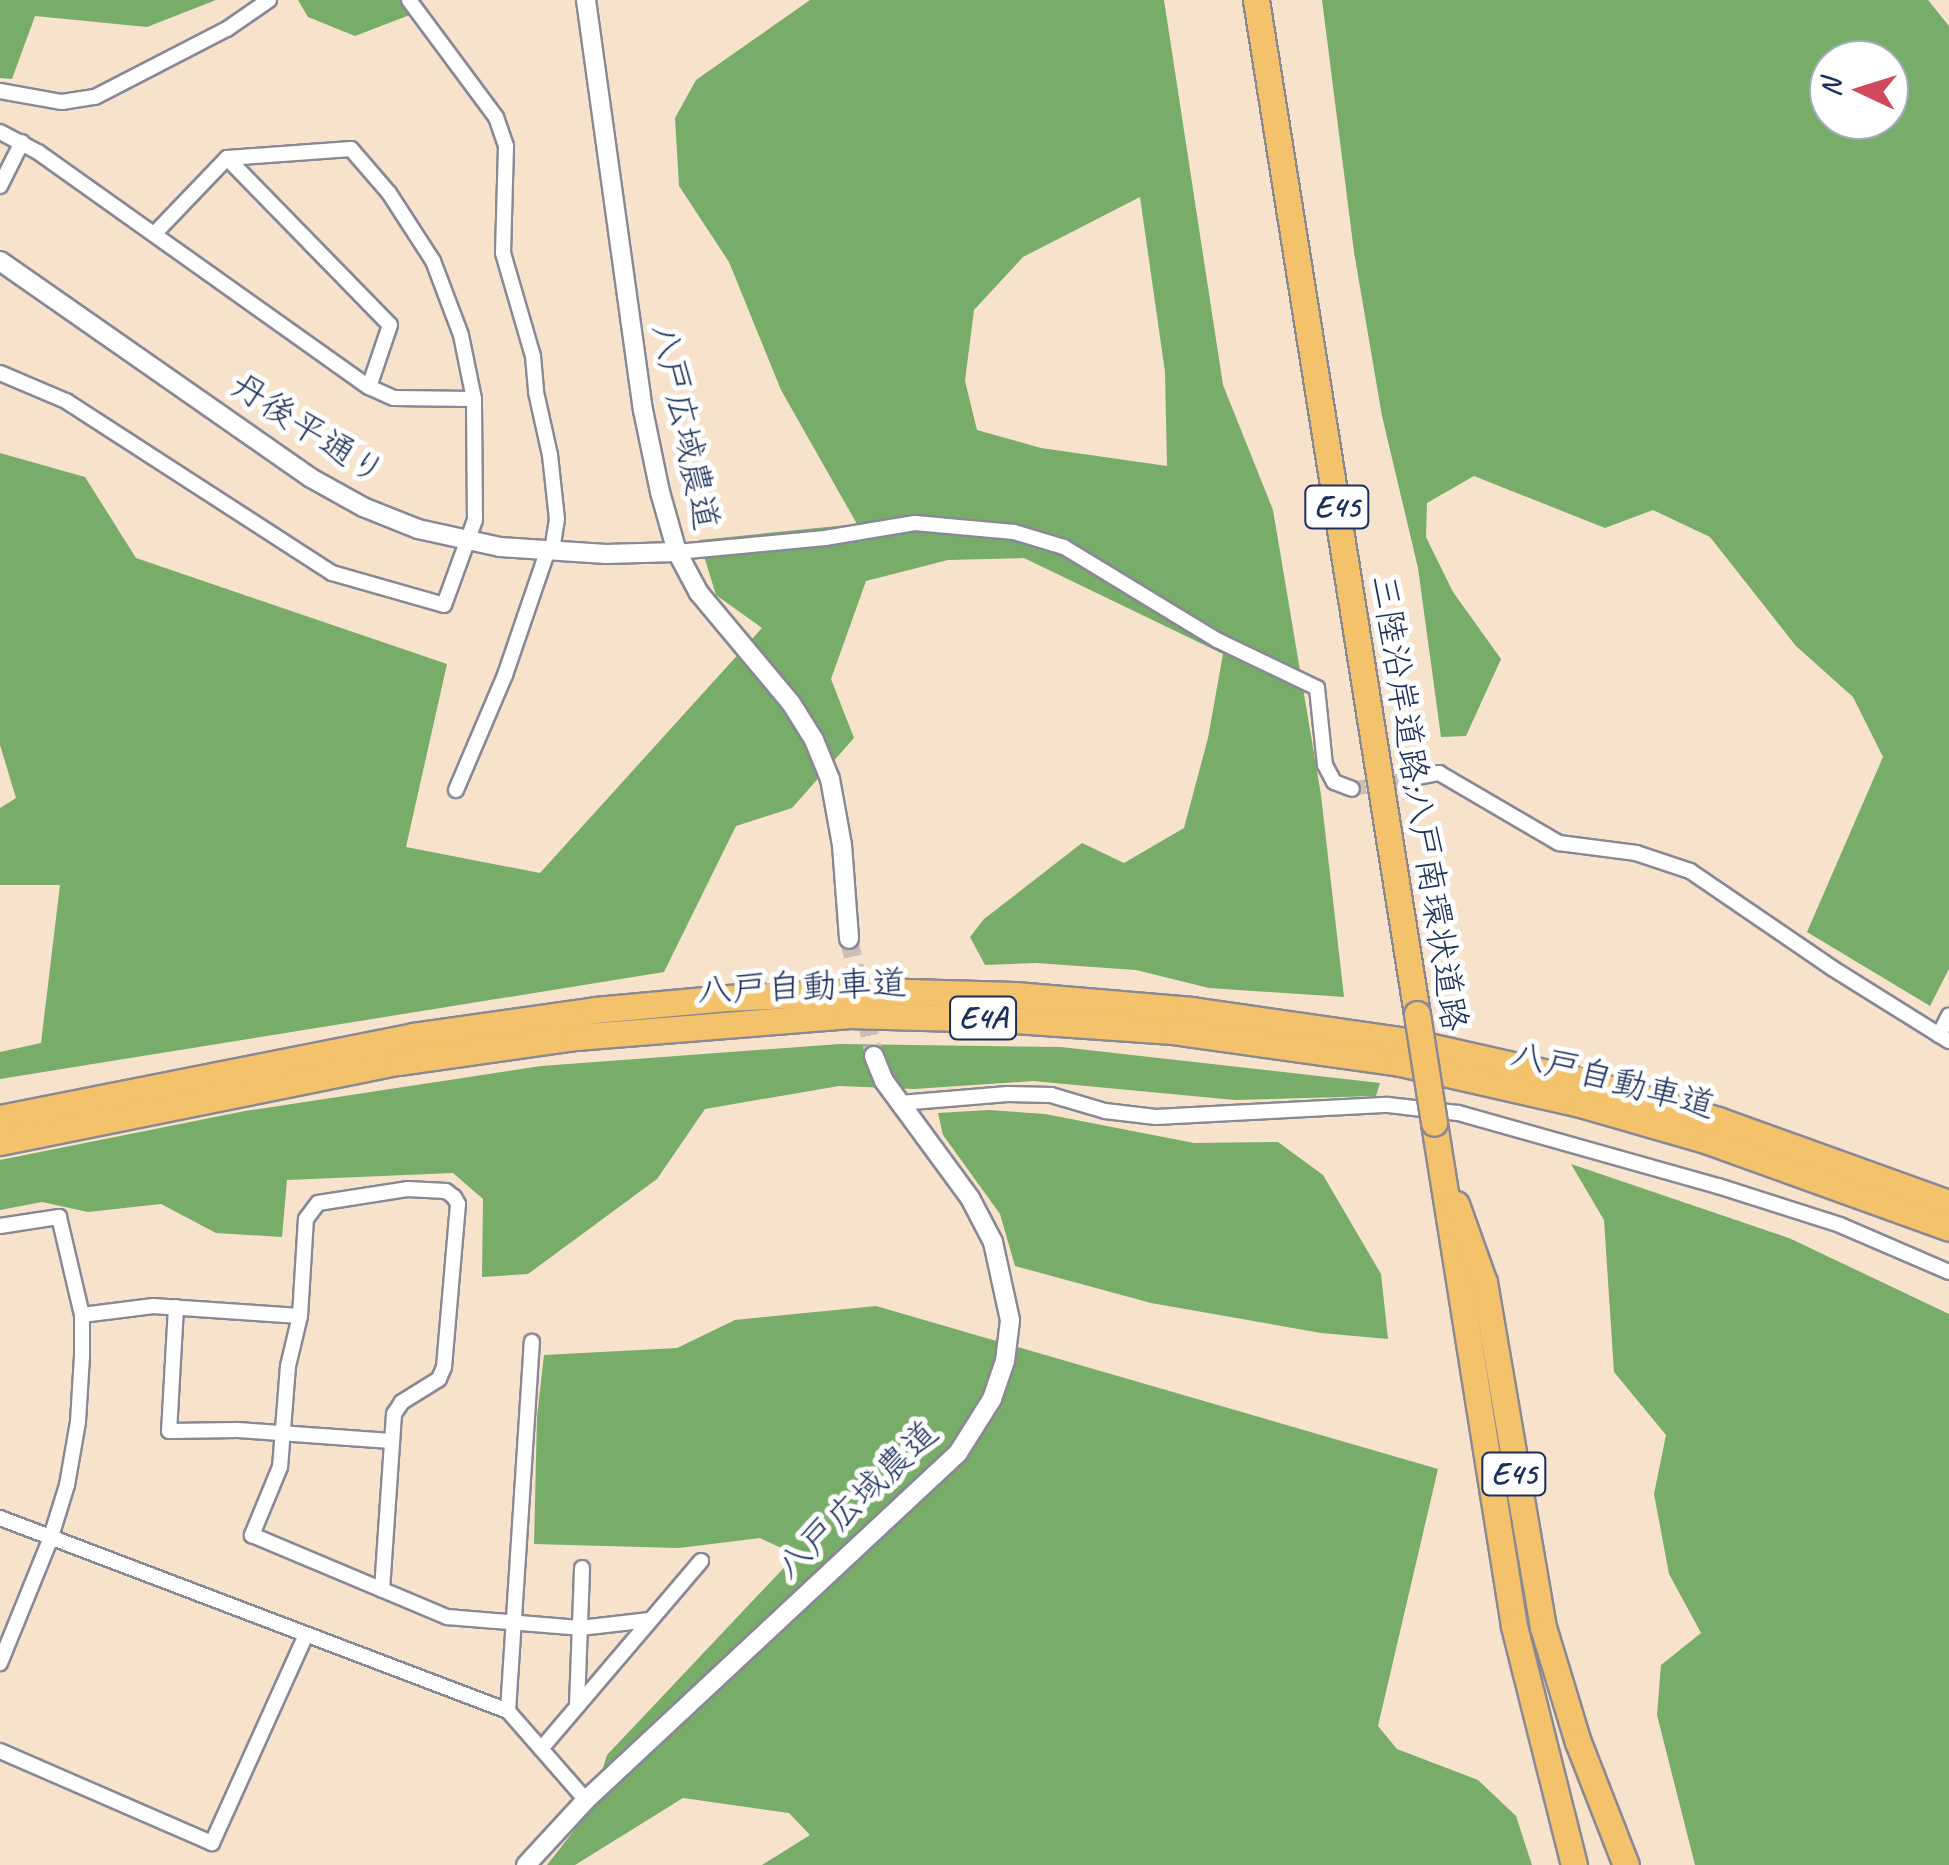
<!DOCTYPE html>
<meta charset="utf-8">
<style>
body{margin:0}
#map{position:relative;width:1949px;height:1865px;overflow:hidden;background:#f7e2cc;font-family:Caveat,"Klee One",sans-serif}
div>[style]{position:absolute}
.forest>*{inset:0;background:#78ac69}
.minor-tunnel>*{height:14px;margin-top:-7px;transform-origin:0;background:repeating-linear-gradient(90deg,#cbbeb6 0 14px,transparent 0 21px)}
.tertiary-tunnel>*{height:18px;margin-top:-9px;transform-origin:0;background:repeating-linear-gradient(90deg,#cbbeb6 0 18px,transparent 0 27px)}
.roads{filter:drop-shadow(2px 0 #898895) drop-shadow(-2px 0 #898895) drop-shadow(0 2px #898895) drop-shadow(0 -2px #898895)}
.minor>*{height:14px;margin:-7px;padding:0 7px;transform-origin:7px;border-radius:7px;background:#fff}
.tertiary>*{height:18px;margin:-9px;padding:0 9px;transform-origin:9px;border-radius:9px;background:#fff}
.motorway>*{height:25px;margin:-12.5px;padding:0 12.5px;transform-origin:12.5px;border-radius:12.5px;background:#f3c26a}
.bridges{filter:drop-shadow(2px 0 #898895) drop-shadow(-2px 0 #898895) drop-shadow(0 2px #898895) drop-shadow(0 -2px #898895)}
.motorway-bridge>*{height:25px;margin:-12.5px;padding:0 12.5px;transform-origin:12.5px;border-radius:12.5px;background:#f3c26a}
span{translate:-50% -50%;white-space:nowrap;text-align:center;line-height:1.15;-webkit-text-stroke:10px #fff;paint-order:stroke}
.shield-label span{padding:2px 8px;background:#fff;border:2px solid;border-radius:8px;-webkit-text-stroke-width:0}
.shield-label{font-size:32px;color:#1b2f5e;font-weight:700}
.street-label{font-size:35px;color:#1b2f5e}
.north{position:absolute;left:1809px;top:40px;width:100px;height:100px;box-sizing:border-box;background:#fff;border:2px solid #a4acbf;border-radius:50%;rotate:274deg;font-size:28px;font-weight:700;line-height:40px;text-align:center;color:#1b2f5e}
.north::after{content:'';display:block;margin:auto;width:35px;height:45px;background:#d1495b;clip-path:polygon(50% 0,100% 100%,50% 72%,0 100%)}
</style>
<div id="map">
<div class="forest">
<div style="clip-path:polygon(0 0,216px 0,147px 27px,35px 16px,12px 79px,0 78px)"></div>
<div style="clip-path:polygon(298px 0,411px 0,415px 13px,355px 36px,308px 17px)"></div>
<div style="clip-path:polygon(evenodd,810px 0,1164px 0,1223px 385px,1273px 510px,1321px 795px,1344px 997px,1209px 988px,1136px 970px,1036px 963px,985px 965px,970px 937px,984px 919px,1082px 843px,1124px 863px,1184px 828px,1208px 738px,1223px 654px,1024px 558px,948px 560px,866px 581px,831px 679px,854px 738px,792px 808px,736px 826px,664px 972px,0 1079px,0 1052px,41px 1043px,60px 885px,0 885px,0 808px,16px 798px,0 745px,0 453px,85px 477px,136px 558px,447px 664px,406px 847px,540px 873px,762px 628px,716px 595px,699px 540px,857px 524px,781px 390px,729px 262px,679px 186px,675px 118px,696px 80px,810px 0,1140px 197px,1165px 372px,1167px 466px,1041px 448px,977px 430px,965px 381px,974px 310px,1023px 257px,1140px 197px)"></div>
<div style="clip-path:polygon(evenodd,1322px 0,1928px 0,1949px 26px,1949px 969px,1930px 1006px,1807px 932px,1883px 757px,1853px 697px,1796px 646px,1710px 537px,1653px 510px,1605px 528px,1474px 476px,1427px 503px,1426px 537px,1453px 592px,1501px 659px,1466px 736px,1441px 737px,1418px 568px,1382px 416px,1354px 252px,1322px 0,1829px 60px,1889px 60px,1889px 120px,1829px 120px,1829px 60px)"></div>
<div style="clip-path:polygon(840px 1044px,1061px 1047px,1380px 1083px,1376px 1096px,1235px 1100px,1033px 1081px,914px 1089px,839px 1086px,705px 1109px,657px 1179px,528px 1274px,482px 1277px,483px 1199px,453px 1173px,287px 1180px,282px 1237px,216px 1233px,161px 1204px,88px 1212px,42px 1202px,0 1210px,0 1160px,245px 1111px,541px 1066px)"></div>
<div style="clip-path:polygon(989px 1110px,1045px 1114px,1194px 1143px,1278px 1142px,1323px 1175px,1381px 1274px,1388px 1339px,1321px 1333px,1151px 1303px,1015px 1266px,1000px 1214px,943px 1135px,938px 1113px)"></div>
<div style="clip-path:polygon(1571px 1164px,1789px 1238px,1949px 1314px,1949px 1865px,1695px 1865px,1657px 1715px,1661px 1665px,1701px 1633px,1669px 1574px,1654px 1494px,1666px 1435px,1614px 1372px,1604px 1220px)"></div>
<div style="clip-path:polygon(876px 1306px,1438px 1469px,1378px 1726px,1397px 1749px,1478px 1780px,1516px 1816px,1532px 1865px,762px 1865px,810px 1835px,789px 1813px,683px 1798px,575px 1865px,547px 1865px,590px 1810px,607px 1755px,796px 1555px,760px 1538px,679px 1548px,534px 1544px,537px 1417px,544px 1355px,677px 1348px,735px 1320px)"></div>
</div>
<div class="minor-tunnel">
<div style="left:1352px;top:789px;width:57px;rotate:-10.1deg"></div>
</div>
<div class="tertiary-tunnel">
<div style="left:849px;top:939px;width:120px;rotate:77.9deg"></div>
</div>
<div class="roads">
<div class="minor">
<div style="left:409px;top:0;width:146px;rotate:53.4deg"></div>
<div style="left:496px;top:117px;width:31px;rotate:71deg"></div>
<div style="left:506px;top:146px;width:107px;rotate:91.6deg"></div>
<div style="left:503px;top:253px;width:107px;rotate:73.8deg"></div>
<div style="left:533px;top:356px;width:36px;rotate:85deg"></div>
<div style="left:536px;top:392px;width:65px;rotate:77.5deg"></div>
<div style="left:550px;top:455px;width:64px;rotate:83.8deg"></div>
<div style="left:557px;top:519px;width:33px;rotate:99deg"></div>
<div style="left:0;top:91px;width:63px;rotate:10.1deg"></div>
<div style="left:62px;top:102px;width:33px;rotate:-9deg"></div>
<div style="left:95px;top:97px;width:148px;rotate:-27.3deg"></div>
<div style="left:227px;top:29px;width:51px;rotate:-34.6deg"></div>
<div style="left:0;top:132px;width:43px;rotate:27.8deg"></div>
<div style="left:38px;top:152px;width:406px;rotate:35.4deg"></div>
<div style="left:369px;top:387px;width:27px;rotate:24deg"></div>
<div style="left:394px;top:398px;width:80px;rotate:0.7deg"></div>
<div style="left:227px;top:158px;width:233px;rotate:45.7deg"></div>
<div style="left:390px;top:325px;width:65px;rotate:108.7deg"></div>
<div style="left:0;top:186px;width:49px;rotate:-63.4deg"></div>
<div style="left:0;top:373px;width:72px;rotate:23deg"></div>
<div style="left:66px;top:401px;width:317px;rotate:32.9deg"></div>
<div style="left:332px;top:573px;width:116px;rotate:15.9deg"></div>
<div style="left:444px;top:605px;width:90px;rotate:-70deg"></div>
<div style="left:475px;top:520px;width:121px;rotate:-90.5deg"></div>
<div style="left:474px;top:399px;width:65px;rotate:-101.5deg"></div>
<div style="left:461px;top:335px;width:79px;rotate:-110.7deg"></div>
<div style="left:433px;top:261px;width:81px;rotate:-122.9deg"></div>
<div style="left:389px;top:193px;width:58px;rotate:-130.8deg"></div>
<div style="left:351px;top:149px;width:124px;rotate:175.8deg"></div>
<div style="left:227px;top:158px;width:105px;rotate:133.8deg"></div>
<div style="left:677px;top:552px;width:149px;rotate:-5.4deg"></div>
<div style="left:825px;top:538px;width:91px;rotate:-9.5deg"></div>
<div style="left:915px;top:523px;width:99px;rotate:5.2deg"></div>
<div style="left:1014px;top:532px;width:52px;rotate:16.7deg"></div>
<div style="left:1064px;top:547px;width:179px;rotate:31.3deg"></div>
<div style="left:1217px;top:640px;width:111px;rotate:25.6deg"></div>
<div style="left:1317px;top:688px;width:77px;rotate:84.1deg"></div>
<div style="left:1325px;top:765px;width:19px;rotate:62deg"></div>
<div style="left:1334px;top:782px;width:19px;rotate:21deg"></div>
<div style="left:1408px;top:779px;width:32px;rotate:-11deg"></div>
<div style="left:1439px;top:773px;width:139px;rotate:30.3deg"></div>
<div style="left:1559px;top:843px;width:78px;rotate:7.4deg"></div>
<div style="left:1636px;top:853px;width:57px;rotate:18.4deg"></div>
<div style="left:1690px;top:871px;width:172px;rotate:34.3deg"></div>
<div style="left:1832px;top:968px;width:138px;rotate:32deg"></div>
<div style="left:456px;top:790px;width:125px;rotate:-66.9deg"></div>
<div style="left:505px;top:675px;width:130px;rotate:-71.1deg"></div>
<div style="left:1939px;top:1035px;width:22px;rotate:-63deg"></div>
<div style="left:900px;top:1103px;width:108px;rotate:-4.8deg"></div>
<div style="left:1008px;top:1094px;width:43px;rotate:1.3deg"></div>
<div style="left:1051px;top:1095px;width:56px;rotate:16.5deg"></div>
<div style="left:1105px;top:1111px;width:51px;rotate:6.7deg"></div>
<div style="left:1156px;top:1117px;width:232px;rotate:-3deg"></div>
<div style="left:1388px;top:1105px;width:70px;rotate:6.5deg"></div>
<div style="left:1458px;top:1113px;width:270px;rotate:15.7deg"></div>
<div style="left:1718px;top:1186px;width:128px;rotate:17.7deg"></div>
<div style="left:1840px;top:1225px;width:119px;rotate:23.3deg"></div>
<div style="left:0;top:1226px;width:60px;rotate:-8.7deg"></div>
<div style="left:59px;top:1217px;width:101px;rotate:76.8deg"></div>
<div style="left:82px;top:1315px;width:41px;rotate:90deg"></div>
<div style="left:82px;top:1356px;width:66px;rotate:93.5deg"></div>
<div style="left:78px;top:1422px;width:64px;rotate:99.9deg"></div>
<div style="left:67px;top:1485px;width:58px;rotate:107.2deg"></div>
<div style="left:50px;top:1540px;width:133px;rotate:112.1deg"></div>
<div style="left:176px;top:1307px;width:124px;rotate:93.2deg"></div>
<div style="left:169px;top:1431px;width:69px;rotate:-0.8deg"></div>
<div style="left:238px;top:1430px;width:153px;rotate:4.1deg"></div>
<div style="left:82px;top:1315px;width:72px;rotate:-7.2deg"></div>
<div style="left:153px;top:1306px;width:147px;rotate:3.9deg"></div>
<div style="left:300px;top:1316px;width:51px;rotate:103.5deg"></div>
<div style="left:288px;top:1366px;width:101px;rotate:94.5deg"></div>
<div style="left:280px;top:1467px;width:74px;rotate:112.4deg"></div>
<div style="left:252px;top:1535px;width:212px;rotate:22.8deg"></div>
<div style="left:447px;top:1617px;width:133px;rotate:4.7deg"></div>
<div style="left:580px;top:1628px;width:70px;rotate:-6.5deg"></div>
<div style="left:300px;top:1316px;width:97px;rotate:-86.5deg"></div>
<div style="left:306px;top:1219px;width:20px;rotate:-53deg"></div>
<div style="left:318px;top:1203px;width:90px;rotate:-8.9deg"></div>
<div style="left:407px;top:1189px;width:39px;rotate:3deg"></div>
<div style="left:446px;top:1191px;width:10px;rotate:37deg"></div>
<div style="left:454px;top:1197px;width:8px;rotate:60deg"></div>
<div style="left:458px;top:1204px;width:164px;rotate:94.9deg"></div>
<div style="left:444px;top:1367px;width:13px;rotate:113deg"></div>
<div style="left:439px;top:1379px;width:44px;rotate:148.1deg"></div>
<div style="left:402px;top:1402px;width:14px;rotate:124deg"></div>
<div style="left:394px;top:1414px;width:176px;rotate:93.9deg"></div>
<div style="left:0;top:1518px;width:543px;rotate:20.8deg"></div>
<div style="left:508px;top:1711px;width:118px;rotate:48.8deg"></div>
<div style="left:577px;top:1706px;width:138px;rotate:-87.9deg"></div>
<div style="left:508px;top:1711px;width:370px;rotate:-86.3deg"></div>
<div style="left:541px;top:1749px;width:247px;rotate:-49.6deg"></div>
<div style="left:0;top:1751px;width:231px;rotate:23.5deg"></div>
<div style="left:212px;top:1843px;width:226px;rotate:-65.7deg"></div>
</div>
<div class="tertiary">
<div style="left:586px;top:0;width:414px;rotate:82.1deg"></div>
<div style="left:643px;top:410px;width:84px;rotate:78.3deg"></div>
<div style="left:660px;top:492px;width:62px;rotate:74.2deg"></div>
<div style="left:677px;top:552px;width:47px;rotate:61.8deg"></div>
<div style="left:699px;top:593px;width:143px;rotate:50.1deg"></div>
<div style="left:791px;top:703px;width:44px;rotate:58.1deg"></div>
<div style="left:814px;top:740px;width:42px;rotate:67.7deg"></div>
<div style="left:830px;top:779px;width:67px;rotate:79.7deg"></div>
<div style="left:842px;top:845px;width:94px;rotate:85.7deg"></div>
<div style="left:0;top:261px;width:379px;rotate:34.9deg"></div>
<div style="left:311px;top:478px;width:60px;rotate:29.1deg"></div>
<div style="left:363px;top:507px;width:59px;rotate:21.8deg"></div>
<div style="left:418px;top:529px;width:84px;rotate:12.4deg"></div>
<div style="left:500px;top:547px;width:106px;rotate:3.8deg"></div>
<div style="left:606px;top:554px;width:71px;rotate:-1.6deg"></div>
<div style="left:526px;top:1865px;width:88px;rotate:-47.3deg"></div>
<div style="left:586px;top:1800px;width:509px;rotate:-43.01deg"></div>
<div style="left:958px;top:1453px;width:64px;rotate:-57.8deg"></div>
<div style="left:992px;top:1399px;width:40px;rotate:-71.1deg"></div>
<div style="left:1005px;top:1361px;width:41px;rotate:-83deg"></div>
<div style="left:1010px;top:1320px;width:80px;rotate:-102.3deg"></div>
<div style="left:993px;top:1242px;width:50px;rotate:-117.6deg"></div>
<div style="left:970px;top:1198px;width:145px;rotate:-126.3deg"></div>
<div style="left:884px;top:1081px;width:27px;rotate:-112deg"></div>
</div>
<div class="motorway">
<div style="left:1256px;top:0;width:1027px;rotate:80.98deg"></div>
<div style="left:0;top:1118px;width:421px;rotate:-11.2deg"></div>
<div style="left:413px;top:1036px;width:184px;rotate:-8.1deg"></div>
<div style="left:595px;top:1010px;width:132px;rotate:-5.2deg"></div>
<div style="left:726px;top:998px;width:150px;rotate:-2.7deg"></div>
<div style="left:876px;top:991px;width:139px;rotate:1.6deg"></div>
<div style="left:1015px;top:995px;width:178px;rotate:4.8deg"></div>
<div style="left:1192px;top:1010px;width:216px;rotate:8.2deg"></div>
<div style="left:1406px;top:1041px;width:181px;rotate:12.7deg"></div>
<div style="left:1583px;top:1081px;width:141px;rotate:16.1deg"></div>
<div style="left:1718px;top:1120px;width:245px;rotate:19.8deg"></div>
<div style="left:1434px;top:1123px;width:509px;rotate:80.96deg"></div>
<div style="left:1514px;top:1626px;width:246px;rotate:75.9deg"></div>
<div style="left:0;top:1142px;width:406px;rotate:-11.4deg"></div>
<div style="left:398px;top:1062px;width:180px;rotate:-8deg"></div>
<div style="left:576px;top:1037px;width:272px;rotate:-4.6deg"></div>
<div style="left:847px;top:1015px;width:153px;rotate:1.5deg"></div>
<div style="left:1000px;top:1019px;width:173px;rotate:4deg"></div>
<div style="left:1173px;top:1031px;width:229px;rotate:8deg"></div>
<div style="left:1400px;top:1063px;width:185px;rotate:12.8deg"></div>
<div style="left:1580px;top:1104px;width:133px;rotate:16.1deg"></div>
<div style="left:1708px;top:1141px;width:256px;rotate:19.8deg"></div>
<div style="left:1456px;top:1204px;width:83px;rotate:70.3deg"></div>
<div style="left:1484px;top:1282px;width:350px;rotate:80.3deg"></div>
<div style="left:1543px;top:1627px;width:120px;rotate:73.1deg"></div>
<div style="left:1578px;top:1742px;width:132px;rotate:68.7deg"></div>
</div>
</div>
<div class="bridges">
<div class="motorway-bridge">
<div style="left:1417px;top:1014px;width:110px;rotate:81.1deg"></div>
</div>
</div>
<div class="shield-label">
<span style="left:1337px;top:507px">E45</span>
<span style="left:983px;top:1018px">E4A</span>
<span style="left:1514px;top:1474px">E45</span>
</div>
<div class="street-label">
<span style="left:685px;top:427px;rotate:78deg">八戸広域農道</span>
<span style="left:308px;top:429px;rotate:33deg">丹後平通り</span>
<span style="left:1419px;top:803px;rotate:81deg">三陸沿岸道路;八戸南環状道路</span>
<span style="left:802px;top:987px;rotate:-2deg">八戸自動車道</span>
<span style="left:1613px;top:1080px;rotate:15deg">八戸自動車道</span>
<span style="left:857px;top:1500px;rotate:-44deg">八戸広域農道</span>
</div>
<div class="north">N</div>
</div>
